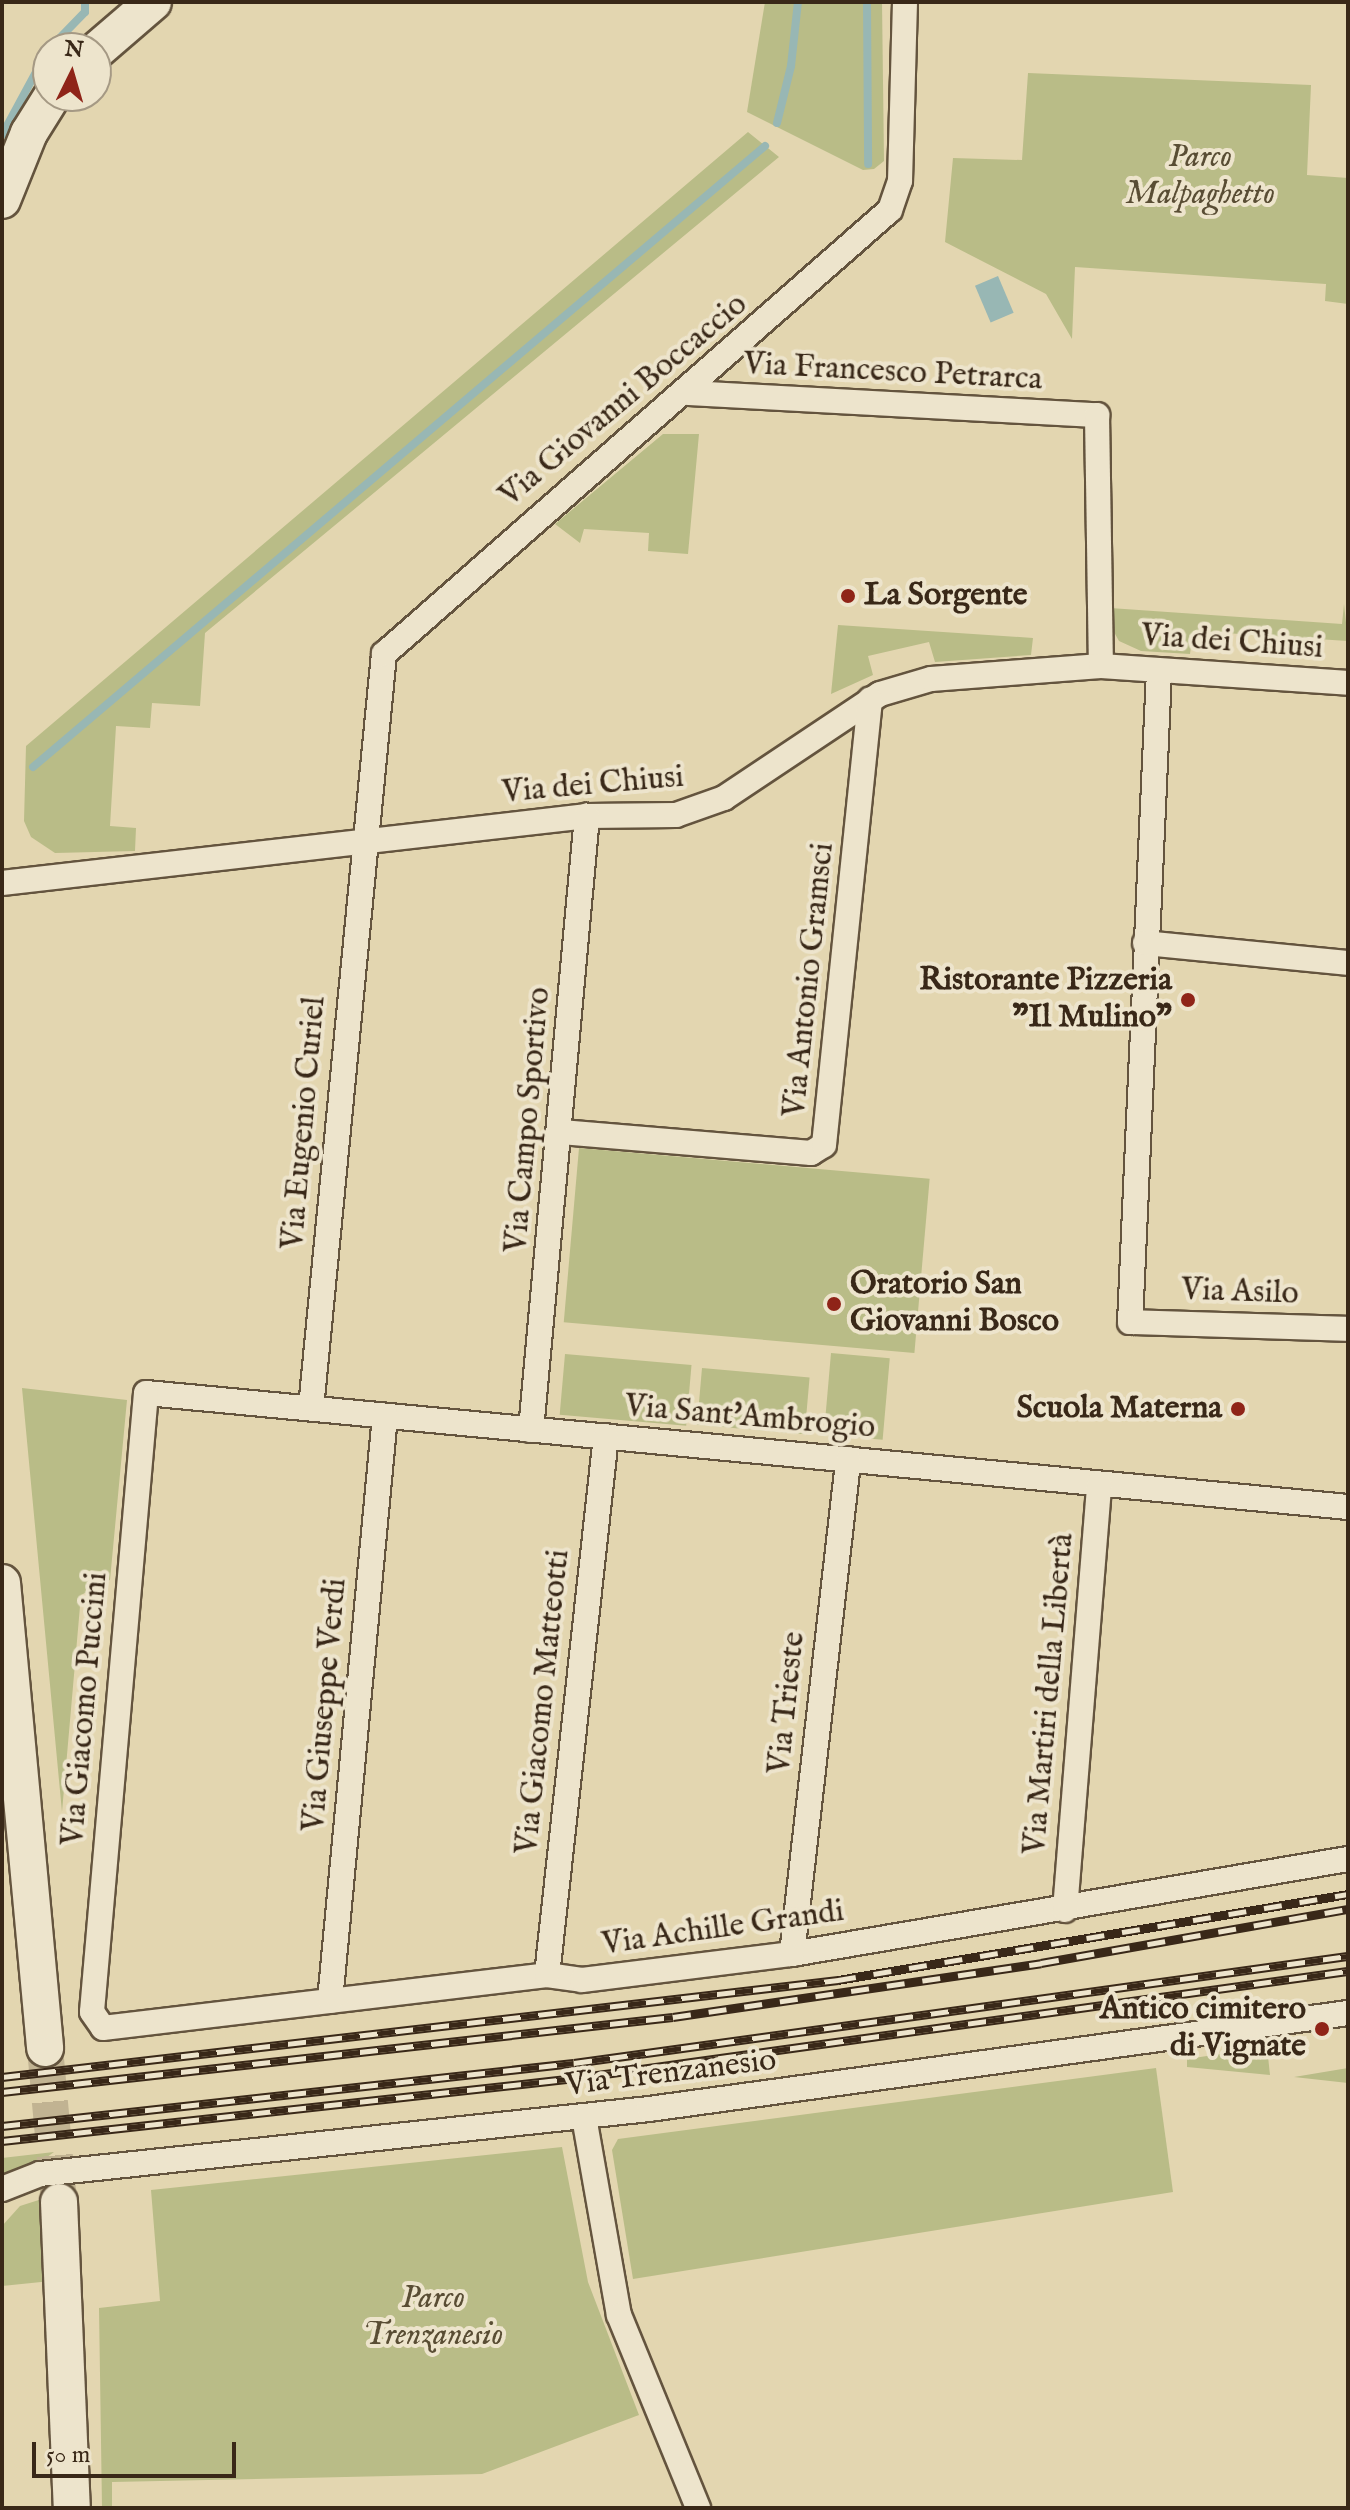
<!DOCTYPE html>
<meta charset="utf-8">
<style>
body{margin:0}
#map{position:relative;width:1350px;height:2510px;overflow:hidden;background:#e3d6b0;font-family:"IM FELL English",serif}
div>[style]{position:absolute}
.green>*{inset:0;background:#b9bc87;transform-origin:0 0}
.water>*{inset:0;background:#98b7b4;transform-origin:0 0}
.stream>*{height:8px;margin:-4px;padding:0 4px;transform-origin:4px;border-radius:4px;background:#98b7b4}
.secondary-tunnel>*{height:36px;margin-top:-18px;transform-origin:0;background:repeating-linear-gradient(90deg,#c1b392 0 36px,transparent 0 54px)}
.roads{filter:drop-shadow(2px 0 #64543e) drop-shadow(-2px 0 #64543e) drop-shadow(0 2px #64543e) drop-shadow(0 -2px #64543e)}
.street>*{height:24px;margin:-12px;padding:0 12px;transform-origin:12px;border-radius:12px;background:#ede4cc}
.secondary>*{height:36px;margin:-18px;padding:0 18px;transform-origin:18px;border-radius:18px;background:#ede4cc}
.rail>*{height:9px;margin-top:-4.5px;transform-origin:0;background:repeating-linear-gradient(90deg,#ede4cc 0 18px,#392818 0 36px);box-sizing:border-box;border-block:2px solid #392818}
.dots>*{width:22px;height:22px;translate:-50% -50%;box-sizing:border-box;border:4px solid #ede4cc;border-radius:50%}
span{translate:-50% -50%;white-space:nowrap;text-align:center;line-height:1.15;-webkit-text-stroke:8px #ede4cc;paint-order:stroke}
.park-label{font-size:32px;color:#594d34;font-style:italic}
.street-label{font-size:32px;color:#392818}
.poi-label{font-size:32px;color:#392818;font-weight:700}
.left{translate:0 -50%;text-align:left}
.right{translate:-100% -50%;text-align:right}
.frame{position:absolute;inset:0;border:4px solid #392818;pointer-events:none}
.north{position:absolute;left:32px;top:32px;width:80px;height:80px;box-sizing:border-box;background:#ede4cc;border:2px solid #a59984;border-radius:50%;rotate:5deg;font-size:22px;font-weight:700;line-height:32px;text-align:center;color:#392818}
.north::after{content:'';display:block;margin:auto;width:28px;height:36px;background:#8f2418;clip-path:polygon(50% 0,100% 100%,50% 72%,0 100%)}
.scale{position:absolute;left:32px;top:2442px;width:204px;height:36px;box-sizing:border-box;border:4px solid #392818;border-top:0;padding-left:10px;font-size:24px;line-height:28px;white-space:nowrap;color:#392818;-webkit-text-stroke:6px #ede4cc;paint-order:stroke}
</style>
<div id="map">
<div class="green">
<div style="clip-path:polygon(765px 2px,882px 2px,884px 161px,874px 169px,863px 170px,747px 112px)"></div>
<div style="clip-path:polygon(1028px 73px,1311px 85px,1307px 175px,1348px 178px,1348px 304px,1325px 301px,1326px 284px,1075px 267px,1072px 339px,1046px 294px,945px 242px,953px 158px,1022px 160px)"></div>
<div style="clip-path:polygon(748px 132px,779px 157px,205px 633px,200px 706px,152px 703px,150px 728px,116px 726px,110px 826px,136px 828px,135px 851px,55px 853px,31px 837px,24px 821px,26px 746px)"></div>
<div style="clip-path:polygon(663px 434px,699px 434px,688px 554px,648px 551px,649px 533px,584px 529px,580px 543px,555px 524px)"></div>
<div style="clip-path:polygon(1344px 604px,1348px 641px,1193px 631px,1190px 654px,1141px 651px,1119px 641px,1110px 625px,1110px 608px,1342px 624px)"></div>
<div style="clip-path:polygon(838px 625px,1033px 638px,1031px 655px,935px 662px,929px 642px,868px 656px,873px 675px,831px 694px)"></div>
<div style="left:579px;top:1148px;width:352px;height:175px;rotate:5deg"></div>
<div style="left:831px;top:1353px;width:59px;height:82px;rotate:5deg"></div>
<div style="left:565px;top:1354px;width:127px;height:61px;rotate:5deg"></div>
<div style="left:702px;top:1368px;width:108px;height:57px;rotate:5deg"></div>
<div style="clip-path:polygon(22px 1388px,127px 1400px,110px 1580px,81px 1595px,62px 1812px)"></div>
<div style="clip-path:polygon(1267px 2047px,1270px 2075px,1187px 2067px,1187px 2059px)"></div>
<div style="clip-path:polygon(1156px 2068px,1173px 2192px,633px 2279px,612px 2150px,618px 2139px)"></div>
<div style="clip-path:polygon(1348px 2068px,1348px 2083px,1294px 2077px)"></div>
<div style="clip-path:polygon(562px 2147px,588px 2282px,639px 2415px,482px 2474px,112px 2482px,112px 2508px,102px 2508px,99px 2308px,160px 2301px,151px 2190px)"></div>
<div style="clip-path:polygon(54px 2152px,43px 2160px,2px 2174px,2px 2158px)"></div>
<div style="clip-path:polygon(45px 2198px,51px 2281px,2px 2286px,2px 2226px,20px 2206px)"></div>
</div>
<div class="water">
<div style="left:998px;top:276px;width:40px;height:25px;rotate:67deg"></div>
</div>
<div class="stream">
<div style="left:867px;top:2px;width:162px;rotate:89.6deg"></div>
<div style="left:50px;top:48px;width:50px;rotate:-45.8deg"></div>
<div style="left:85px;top:12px;width:10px;rotate:-90deg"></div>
<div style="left:777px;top:123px;width:59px;rotate:-76.2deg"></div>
<div style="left:791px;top:66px;width:64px;rotate:-83.8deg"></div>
<div style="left:2px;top:135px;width:97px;rotate:-61.6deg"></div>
<div style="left:33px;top:767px;width:960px;rotate:-40.31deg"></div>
</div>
<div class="secondary-tunnel">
<div style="left:45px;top:2048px;width:155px;rotate:84.8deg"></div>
</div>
<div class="roads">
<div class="street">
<div style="left:687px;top:393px;width:411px;rotate:3.1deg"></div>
<div style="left:1097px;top:415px;width:251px;rotate:89.1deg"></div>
<div style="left:1159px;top:672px;width:651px;rotate:92.55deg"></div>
<div style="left:1130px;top:1322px;width:218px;rotate:1.8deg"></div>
<div style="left:2px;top:883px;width:589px;rotate:-6.53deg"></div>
<div style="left:587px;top:816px;width:89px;rotate:-0.6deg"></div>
<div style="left:676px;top:815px;width:51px;rotate:-19.5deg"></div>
<div style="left:724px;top:798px;width:187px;rotate:-33.7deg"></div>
<div style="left:880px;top:694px;width:53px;rotate:-16.4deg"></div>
<div style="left:931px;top:679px;width:170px;rotate:-4.4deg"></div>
<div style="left:1101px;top:666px;width:248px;rotate:3.9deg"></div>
<div style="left:1145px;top:943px;width:204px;rotate:5.6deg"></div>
<div style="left:561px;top:1132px;width:251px;rotate:4.8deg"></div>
<div style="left:811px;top:1153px;width:15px;rotate:-32deg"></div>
<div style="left:824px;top:1145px;width:448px;rotate:-84.1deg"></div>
<div style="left:311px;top:1408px;width:758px;rotate:-84.47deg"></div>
<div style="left:384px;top:654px;width:673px;rotate:-41.27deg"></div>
<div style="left:890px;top:210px;width:31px;rotate:-71deg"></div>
<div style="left:900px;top:181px;width:179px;rotate:-88.4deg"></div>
<div style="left:531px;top:1430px;width:617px;rotate:-84.79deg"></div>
<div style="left:1348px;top:1507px;width:1207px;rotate:-174.58deg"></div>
<div style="left:146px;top:1393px;width:621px;rotate:94.99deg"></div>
<div style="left:92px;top:2012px;width:19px;rotate:55deg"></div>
<div style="left:103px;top:2028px;width:447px;rotate:-6.8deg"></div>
<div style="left:547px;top:1975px;width:35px;rotate:8deg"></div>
<div style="left:582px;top:1980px;width:212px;rotate:-7.1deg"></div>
<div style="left:792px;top:1954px;width:564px;rotate:-9.7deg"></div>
<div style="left:1065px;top:1910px;width:427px;rotate:-85.4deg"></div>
<div style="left:792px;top:1954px;width:498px;rotate:-83.5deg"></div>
<div style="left:547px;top:1975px;width:542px;rotate:-83.75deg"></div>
<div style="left:330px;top:2001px;width:588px;rotate:-84.63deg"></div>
<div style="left:584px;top:2117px;width:201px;rotate:80deg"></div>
<div style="left:619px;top:2315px;width:209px;rotate:67.7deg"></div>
<div style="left:2px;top:2189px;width:41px;rotate:-21.5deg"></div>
<div style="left:40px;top:2174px;width:612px;rotate:-6.09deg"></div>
<div style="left:649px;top:2109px;width:706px;rotate:-7.82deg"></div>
</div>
<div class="secondary">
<div style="left:96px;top:51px;width:75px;rotate:-40.7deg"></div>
<div style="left:2px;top:200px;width:72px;rotate:-68.1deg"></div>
<div style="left:29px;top:133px;width:44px;rotate:-58.1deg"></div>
<div style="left:2px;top:1583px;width:467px;rotate:84.7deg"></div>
<div style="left:59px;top:2202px;width:306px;rotate:87.6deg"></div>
</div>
</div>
<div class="rail">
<div style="left:2px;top:2077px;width:842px;rotate:-6.62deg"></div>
<div style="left:838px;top:1980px;width:517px;rotate:-9.57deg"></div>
<div style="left:2px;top:2092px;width:675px;rotate:-6.38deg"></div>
<div style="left:673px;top:2017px;width:372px;rotate:-8.3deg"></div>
<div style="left:1041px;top:1963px;width:312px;rotate:-10deg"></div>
<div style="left:2px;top:2126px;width:575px;rotate:-6.29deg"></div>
<div style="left:574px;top:2063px;width:781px;rotate:-7.87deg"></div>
<div style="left:2px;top:2141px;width:577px;rotate:-6.26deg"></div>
<div style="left:576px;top:2078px;width:779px;rotate:-7.89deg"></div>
</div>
<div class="dots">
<div style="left:848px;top:596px;background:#8f2418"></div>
<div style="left:1188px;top:1000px;background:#8f2418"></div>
<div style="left:834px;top:1304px;background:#8f2418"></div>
<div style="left:1238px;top:1409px;background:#8f2418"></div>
<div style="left:1322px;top:2029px;background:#8f2418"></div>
</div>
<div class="park-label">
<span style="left:1200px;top:177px">Parco<br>Malpaghetto</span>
<span style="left:433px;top:2318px">Parco<br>Trenzanesio</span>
</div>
<div class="street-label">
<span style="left:893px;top:373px;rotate:3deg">Via Francesco Petrarca</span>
<span style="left:624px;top:401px;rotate:-40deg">Via Giovanni Boccaccio</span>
<span style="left:1232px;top:643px;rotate:4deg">Via dei Chiusi</span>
<span style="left:593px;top:786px;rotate:-5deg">Via dei Chiusi</span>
<span style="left:810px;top:980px;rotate:-84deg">Via Antonio Gramsci</span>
<span style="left:529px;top:1120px;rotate:-85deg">Via Campo Sportivo</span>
<span style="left:305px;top:1123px;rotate:-85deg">Via Eugenio Curiel</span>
<span style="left:1240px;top:1293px;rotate:2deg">Via Asilo</span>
<span style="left:750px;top:1418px;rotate:5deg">Via Sant'Ambrogio</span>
<span style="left:1050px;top:1694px;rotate:-85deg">Via Martiri della Libertà</span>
<span style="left:544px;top:1702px;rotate:-84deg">Via Giacomo Matteotti</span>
<span style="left:788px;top:1703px;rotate:-84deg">Via Trieste</span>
<span style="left:326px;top:1705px;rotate:-85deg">Via Giuseppe Verdi</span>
<span style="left:86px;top:1709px;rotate:-85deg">Via Giacomo Puccini</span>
<span style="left:723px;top:1929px;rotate:-8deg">Via Achille Grandi</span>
<span style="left:671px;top:2074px;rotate:-7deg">Via Trenzanesio</span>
</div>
<div class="poi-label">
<span class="left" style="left:864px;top:596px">La Sorgente</span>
<span class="right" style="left:1172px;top:1000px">Ristorante Pizzeria<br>"Il Mulino"</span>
<span class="left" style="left:850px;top:1304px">Oratorio San<br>Giovanni Bosco</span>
<span class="right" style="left:1222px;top:1409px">Scuola Materna</span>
<span class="right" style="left:1306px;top:2029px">Antico cimitero<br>di Vignate</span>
</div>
<div class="frame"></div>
<div class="north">N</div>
<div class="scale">50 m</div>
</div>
